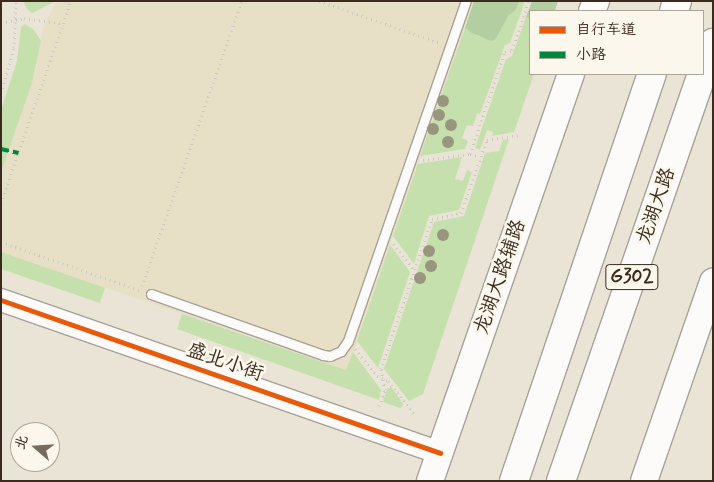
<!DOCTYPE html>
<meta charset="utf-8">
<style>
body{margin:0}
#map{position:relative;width:714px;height:482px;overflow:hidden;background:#e9e4d5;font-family:Mynerve,"LXGW WenKai TC",sans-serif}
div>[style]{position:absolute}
.built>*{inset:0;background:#e7dfc6}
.green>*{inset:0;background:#c5e0ac;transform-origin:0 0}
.forest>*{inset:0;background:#b3cea1}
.path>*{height:3px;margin-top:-1.5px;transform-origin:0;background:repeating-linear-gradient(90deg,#cbc9c4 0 1px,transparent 0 5px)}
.roads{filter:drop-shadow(1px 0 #a7a197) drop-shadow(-1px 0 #a7a197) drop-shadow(0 1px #a7a197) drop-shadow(0 -1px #a7a197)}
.service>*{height:9px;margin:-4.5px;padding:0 4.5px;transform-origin:4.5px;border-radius:4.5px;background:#fcfbf9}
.tertiary>*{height:22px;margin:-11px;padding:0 11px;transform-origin:11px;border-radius:11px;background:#fcfbf9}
.secondary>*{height:26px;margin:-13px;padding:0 13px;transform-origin:13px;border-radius:13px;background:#fcfbf9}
.trunk>*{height:28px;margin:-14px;padding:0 14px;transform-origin:14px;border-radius:14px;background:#fcfbf9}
.quiet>*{height:4px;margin-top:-2px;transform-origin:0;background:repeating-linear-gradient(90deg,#00873e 0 8px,transparent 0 12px)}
.cycleway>*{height:5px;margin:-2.5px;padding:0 2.5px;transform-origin:2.5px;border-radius:2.5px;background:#e8590c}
.trees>*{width:12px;height:12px;margin:-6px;border-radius:50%;background:#98967f}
span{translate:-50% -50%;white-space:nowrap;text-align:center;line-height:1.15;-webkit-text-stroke:5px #fbf7ec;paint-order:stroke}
.shield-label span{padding:1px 4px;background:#fbf7ec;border:1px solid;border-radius:4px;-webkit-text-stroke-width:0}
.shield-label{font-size:19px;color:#3b2a1e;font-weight:700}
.street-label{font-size:20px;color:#3b2a1e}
.frame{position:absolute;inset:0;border:2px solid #3b2a1e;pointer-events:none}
.legend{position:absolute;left:529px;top:10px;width:175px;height:65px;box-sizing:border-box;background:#fbf7ec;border:1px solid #aea59a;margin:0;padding:6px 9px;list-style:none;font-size:15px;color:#3b2a1e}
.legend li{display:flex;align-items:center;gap:10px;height:25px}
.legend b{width:25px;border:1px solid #aea59a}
.north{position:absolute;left:10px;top:422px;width:50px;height:50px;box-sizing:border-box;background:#fbf7ec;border:1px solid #aea59a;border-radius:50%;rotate:289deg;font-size:14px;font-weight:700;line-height:20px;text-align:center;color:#3b2a1e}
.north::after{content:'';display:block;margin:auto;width:18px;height:22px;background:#786b5e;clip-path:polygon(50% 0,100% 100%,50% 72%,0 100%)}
</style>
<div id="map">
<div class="built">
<div style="clip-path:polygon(56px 1px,474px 1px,347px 370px,1px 252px,1px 172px,36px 71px,43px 28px)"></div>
</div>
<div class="green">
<div style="clip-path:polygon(23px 1px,56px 1px,32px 13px,27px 9px)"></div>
<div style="clip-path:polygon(520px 1px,525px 1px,510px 43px,505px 45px,480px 114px,477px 113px,473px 126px,467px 125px,462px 138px,468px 141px,465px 149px,420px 156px,465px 28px,480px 37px,495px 40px,509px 15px,515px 11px)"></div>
<div style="clip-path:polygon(526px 17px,530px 19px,530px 74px,534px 74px,514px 132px,492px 136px,493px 132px,487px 130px,480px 150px,475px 148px,506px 59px,512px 56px)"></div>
<div style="clip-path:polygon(25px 24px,34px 30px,41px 41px,32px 83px,1px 172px,1px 110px,17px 61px,21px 27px)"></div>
<div style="clip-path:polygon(509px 139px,423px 394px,409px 401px,384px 369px,434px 222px,464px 216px,485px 153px,499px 151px,503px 140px)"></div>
<div style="clip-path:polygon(462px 157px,455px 179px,463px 181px,467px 170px,472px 172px,459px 210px,429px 216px,414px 264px,393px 236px,418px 164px)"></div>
<div style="clip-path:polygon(390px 245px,410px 272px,378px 368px,357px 341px)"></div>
<div style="left:1px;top:252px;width:110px;height:16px;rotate:19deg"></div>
<div style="clip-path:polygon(182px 314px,346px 370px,353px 352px,381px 390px,379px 400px,177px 329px)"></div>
<div style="clip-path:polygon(391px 387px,404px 405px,400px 408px,383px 402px,387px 389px)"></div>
</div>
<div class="forest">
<div style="clip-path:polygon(474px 1px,520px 1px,515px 11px,509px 15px,495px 40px,491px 41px,472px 33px,465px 28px)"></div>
<div style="clip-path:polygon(532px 1px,558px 1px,555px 11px,530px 11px,530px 19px,526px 17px)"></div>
</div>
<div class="path">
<div style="left:319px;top:1px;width:128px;rotate:19.1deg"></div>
<div style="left:1px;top:23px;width:24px;rotate:-12deg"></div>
<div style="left:24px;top:18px;width:40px;rotate:8.5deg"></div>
<div style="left:1px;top:93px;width:47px;rotate:-73.9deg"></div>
<div style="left:14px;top:48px;width:47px;rotate:-87.6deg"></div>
<div style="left:470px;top:154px;width:108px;rotate:-71.1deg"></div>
<div style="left:505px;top:52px;width:7px;rotate:-16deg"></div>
<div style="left:512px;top:50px;width:52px;rotate:-70.9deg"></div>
<div style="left:423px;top:160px;width:47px;rotate:-7.3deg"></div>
<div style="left:470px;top:154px;width:10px;rotate:17deg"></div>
<div style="left:1px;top:203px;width:214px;rotate:-70.9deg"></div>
<div style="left:1px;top:242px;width:147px;rotate:19.1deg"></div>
<div style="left:393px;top:244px;width:33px;rotate:51deg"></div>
<div style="left:142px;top:286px;width:302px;rotate:-70.7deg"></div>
<div style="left:355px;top:349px;width:35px;rotate:51deg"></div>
<div style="left:377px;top:376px;width:12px;rotate:24deg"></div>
<div style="left:388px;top:381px;width:42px;rotate:51.8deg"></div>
<div style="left:379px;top:406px;width:17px;rotate:-69deg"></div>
<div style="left:385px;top:390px;width:21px;rotate:-101deg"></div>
<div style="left:381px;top:369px;width:158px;rotate:-71.2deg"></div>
<div style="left:432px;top:219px;width:30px;rotate:-12deg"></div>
<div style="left:461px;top:213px;width:77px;rotate:-70.4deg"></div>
<div style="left:487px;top:140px;width:32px;rotate:-9deg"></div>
</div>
<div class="roads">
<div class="service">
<div style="left:151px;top:294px;width:182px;rotate:19.5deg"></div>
<div style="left:323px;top:355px;width:7px;rotate:8deg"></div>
<div style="left:330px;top:356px;width:12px;rotate:-24deg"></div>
<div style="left:341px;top:351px;width:12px;rotate:-55deg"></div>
<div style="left:348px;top:341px;width:360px;rotate:-70.9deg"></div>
</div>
<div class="tertiary">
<div style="left:1px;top:300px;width:465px;rotate:19.2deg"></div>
</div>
<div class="secondary">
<div style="left:592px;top:11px;width:11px;rotate:-68deg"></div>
<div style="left:430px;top:481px;width:431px;rotate:-70.9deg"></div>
<div style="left:644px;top:481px;width:211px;rotate:-70.9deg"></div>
</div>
<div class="trunk">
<div style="left:674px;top:11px;width:10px;rotate:-73deg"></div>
<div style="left:703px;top:71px;width:30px;rotate:-70deg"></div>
<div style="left:514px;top:481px;width:430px;rotate:-71.3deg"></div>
<div style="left:561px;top:481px;width:431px;rotate:-70.9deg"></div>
</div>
</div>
<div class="quiet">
<div style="left:1px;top:149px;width:18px;rotate:13deg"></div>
</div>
<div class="cycleway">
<div style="left:1px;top:300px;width:465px;rotate:19.2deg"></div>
</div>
<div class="trees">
<div style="left:443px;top:101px"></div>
<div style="left:439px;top:115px"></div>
<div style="left:451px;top:125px"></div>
<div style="left:433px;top:129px"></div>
<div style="left:448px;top:142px"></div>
<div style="left:443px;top:235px"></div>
<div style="left:429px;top:251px"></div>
<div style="left:431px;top:266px"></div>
<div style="left:420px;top:278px"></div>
</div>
<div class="shield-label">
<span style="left:632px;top:277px">G302</span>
</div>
<div class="street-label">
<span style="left:656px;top:206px;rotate:-71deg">龙湖大路</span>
<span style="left:500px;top:277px;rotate:-71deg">龙湖大路辅路</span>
<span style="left:225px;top:362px;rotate:19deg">盛北小街</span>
</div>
<div class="frame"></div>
<ul class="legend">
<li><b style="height:6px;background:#e8590c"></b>自行车道</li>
<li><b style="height:6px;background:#00873e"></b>小路</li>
</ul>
<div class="north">北</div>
</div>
